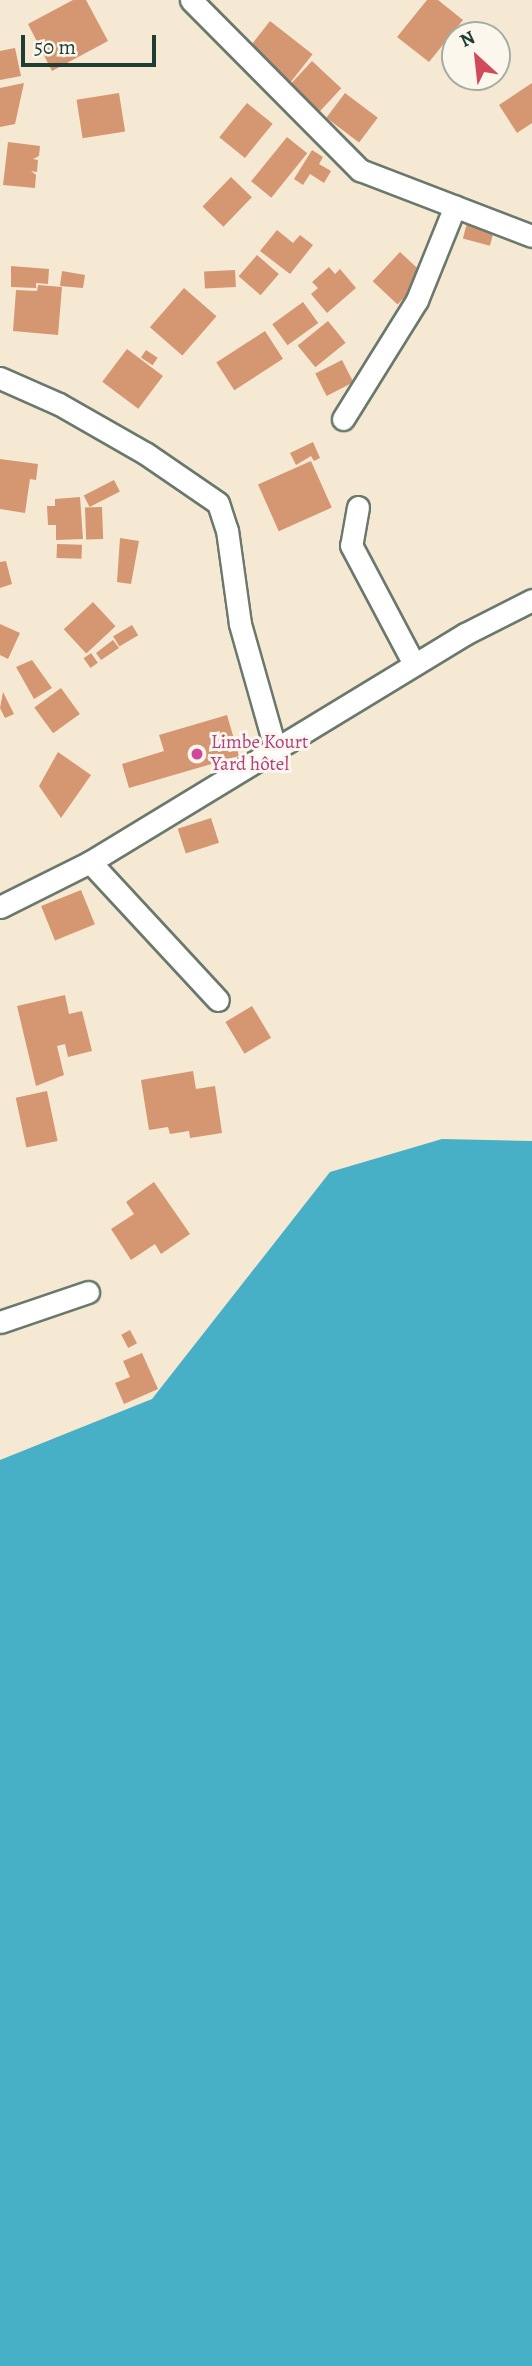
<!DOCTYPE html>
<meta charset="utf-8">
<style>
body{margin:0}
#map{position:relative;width:532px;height:2366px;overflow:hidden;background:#f6e9d3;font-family:Alegreya,serif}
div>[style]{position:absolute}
.water>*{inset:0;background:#47b0c6}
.building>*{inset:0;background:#d59672;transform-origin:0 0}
.roads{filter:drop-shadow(2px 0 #6a796c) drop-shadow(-2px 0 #6a796c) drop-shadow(0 2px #6a796c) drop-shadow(0 -2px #6a796c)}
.minor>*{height:21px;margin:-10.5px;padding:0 10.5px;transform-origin:10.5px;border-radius:10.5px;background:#fff}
.dots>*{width:19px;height:19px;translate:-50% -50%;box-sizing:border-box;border:4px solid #fbf7ec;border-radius:50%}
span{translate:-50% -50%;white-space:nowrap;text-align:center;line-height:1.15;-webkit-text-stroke:6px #fbf7ec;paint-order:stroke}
.hotel-label{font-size:19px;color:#b23c85}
.left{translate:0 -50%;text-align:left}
.north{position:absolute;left:441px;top:21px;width:70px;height:70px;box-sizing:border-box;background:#fbf7ec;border:2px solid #a3ada2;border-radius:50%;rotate:333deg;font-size:19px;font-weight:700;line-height:28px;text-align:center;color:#1f3d34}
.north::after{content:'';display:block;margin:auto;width:24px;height:32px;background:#d1495b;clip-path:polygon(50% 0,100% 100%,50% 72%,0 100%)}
.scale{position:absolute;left:21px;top:35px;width:135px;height:32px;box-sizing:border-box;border:4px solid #1f3d34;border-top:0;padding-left:9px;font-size:21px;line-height:24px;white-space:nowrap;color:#1f3d34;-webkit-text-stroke:5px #fbf7ec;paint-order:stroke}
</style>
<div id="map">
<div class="water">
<div style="clip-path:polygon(442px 1139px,532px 1141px,532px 2366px,0 2366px,0 1460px,152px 1399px,330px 1172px)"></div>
</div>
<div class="building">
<div style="clip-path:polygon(73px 0,86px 0,108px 41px,52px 71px,28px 24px)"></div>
<div style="clip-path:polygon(427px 0,438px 0,463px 20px,429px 62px,397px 37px)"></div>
<div style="left:270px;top:21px;width:54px;height:36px;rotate:38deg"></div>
<div style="clip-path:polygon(15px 48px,21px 76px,0 80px,0 51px)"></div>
<div style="left:312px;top:61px;width:40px;height:33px;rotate:43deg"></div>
<div style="clip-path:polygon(24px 83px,15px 124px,0 127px,0 88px)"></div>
<div style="clip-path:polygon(532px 83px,532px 123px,517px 133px,499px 105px)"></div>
<div style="left:119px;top:93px;width:39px;height:43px;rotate:81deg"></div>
<div style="left:345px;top:93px;width:41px;height:31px;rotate:37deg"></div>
<div style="left:247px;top:103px;width:33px;height:44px;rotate:39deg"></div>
<div style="left:287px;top:137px;width:26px;height:57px;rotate:39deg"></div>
<div style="clip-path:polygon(8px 142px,40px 146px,39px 156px,33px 159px,38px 160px,37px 172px,31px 171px,36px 175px,35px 188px,3px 185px)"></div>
<div style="clip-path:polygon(312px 150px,323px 157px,319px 164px,331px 171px,324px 183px,310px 174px,303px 185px,294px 179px)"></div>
<div style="left:231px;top:177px;width:29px;height:41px;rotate:44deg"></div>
<div style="left:467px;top:223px;width:28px;height:16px;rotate:15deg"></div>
<div style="clip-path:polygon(277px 230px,293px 243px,300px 235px,313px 245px,290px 274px,260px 251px)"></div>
<div style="left:400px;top:252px;width:34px;height:40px;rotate:43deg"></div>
<div style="left:257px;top:255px;width:29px;height:28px;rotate:41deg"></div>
<div style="clip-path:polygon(11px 266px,49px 269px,48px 284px,36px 283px,36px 288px,11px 287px)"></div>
<div style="clip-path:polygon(329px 267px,335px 274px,340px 269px,356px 288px,327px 313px,311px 294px,318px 288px,312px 282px)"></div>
<div style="left:235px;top:270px;width:17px;height:31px;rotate:87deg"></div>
<div style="clip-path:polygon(62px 271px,85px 275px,83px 288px,60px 286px)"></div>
<div style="clip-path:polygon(38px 285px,62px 287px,58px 335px,13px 331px,16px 290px,37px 291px)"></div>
<div style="left:184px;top:288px;width:43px;height:52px;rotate:41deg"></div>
<div style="left:303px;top:302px;width:26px;height:38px;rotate:54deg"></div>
<div style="left:328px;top:321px;width:28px;height:39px;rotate:51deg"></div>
<div style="left:265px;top:331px;width:33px;height:58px;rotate:57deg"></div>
<div style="left:127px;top:349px;width:45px;height:41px;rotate:37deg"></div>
<div style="left:146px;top:350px;width:14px;height:9px;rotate:34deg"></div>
<div style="left:342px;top:360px;width:25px;height:30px;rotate:63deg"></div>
<div style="clip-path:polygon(313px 442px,320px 458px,314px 461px,311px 456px,296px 465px,290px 453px)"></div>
<div style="clip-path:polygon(0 459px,38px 464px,36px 480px,30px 479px,25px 513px,0 509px)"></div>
<div style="left:311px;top:461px;width:51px;height:58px;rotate:66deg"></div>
<div style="left:114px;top:480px;width:13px;height:34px;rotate:63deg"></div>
<div style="clip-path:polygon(80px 497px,83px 539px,56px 540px,56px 525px,48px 525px,47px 506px,55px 506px,55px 499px)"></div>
<div style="left:102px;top:507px;width:32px;height:17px;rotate:88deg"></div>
<div style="clip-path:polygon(120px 538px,139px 541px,131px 584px,117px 582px)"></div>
<div style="left:57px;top:544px;width:25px;height:14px;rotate:2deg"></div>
<div style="clip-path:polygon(6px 561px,12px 584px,0 588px,0 562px)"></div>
<div style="left:93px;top:602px;width:33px;height:40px;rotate:47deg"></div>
<div style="clip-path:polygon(0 624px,20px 633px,8px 659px,0 655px)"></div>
<div style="left:132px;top:625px;width:12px;height:22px;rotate:59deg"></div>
<div style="clip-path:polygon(113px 640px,119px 648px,101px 660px,96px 653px)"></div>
<div style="left:91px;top:653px;width:12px;height:9px;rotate:55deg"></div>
<div style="clip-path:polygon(32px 660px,52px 688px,34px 699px,16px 667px)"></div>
<div style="left:61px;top:688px;width:32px;height:33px;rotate:54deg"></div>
<div style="clip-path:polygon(3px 692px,14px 714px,5px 718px,0 708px)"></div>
<div style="clip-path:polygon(227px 715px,239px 756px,129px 788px,122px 764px,164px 751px,159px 735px)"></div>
<div style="clip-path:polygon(58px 752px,91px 775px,61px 818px,39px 786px)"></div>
<div style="left:211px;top:818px;width:26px;height:35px;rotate:72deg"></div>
<div style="left:81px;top:890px;width:37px;height:43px;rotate:68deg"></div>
<div style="clip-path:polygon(65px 995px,69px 1014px,82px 1011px,92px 1051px,68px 1057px,65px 1044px,57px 1046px,64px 1075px,36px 1086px,17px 1006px)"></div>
<div style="left:252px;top:1006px;width:37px;height:31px;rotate:59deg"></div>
<div style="clip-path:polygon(193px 1071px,196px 1089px,215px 1086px,222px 1133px,190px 1138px,189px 1131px,170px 1134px,168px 1127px,149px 1130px,141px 1080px)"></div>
<div style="left:47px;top:1091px;width:51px;height:32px;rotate:78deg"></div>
<div style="clip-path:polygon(154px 1182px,190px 1234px,161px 1254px,155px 1244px,131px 1260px,111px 1229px,134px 1214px,126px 1202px)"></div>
<div style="left:130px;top:1330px;width:15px;height:10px;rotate:62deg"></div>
<div style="clip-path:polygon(142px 1353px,158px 1389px,124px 1404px,115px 1383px,130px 1377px,123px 1361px)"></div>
</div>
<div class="roads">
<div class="minor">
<div style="left:191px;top:0;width:240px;rotate:45.2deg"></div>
<div style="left:360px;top:170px;width:184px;rotate:21deg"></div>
<div style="left:0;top:378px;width:64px;rotate:23.8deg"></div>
<div style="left:59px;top:404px;width:99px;rotate:29.7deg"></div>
<div style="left:145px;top:453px;width:88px;rotate:34.4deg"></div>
<div style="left:218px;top:503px;width:28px;rotate:72deg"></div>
<div style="left:227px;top:530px;width:95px;rotate:82.1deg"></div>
<div style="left:240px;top:624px;width:132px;rotate:74.2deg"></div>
<div style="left:343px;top:419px;width:140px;rotate:-58.1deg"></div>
<div style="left:417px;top:300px;width:101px;rotate:-68deg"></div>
<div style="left:358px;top:507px;width:39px;rotate:100deg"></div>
<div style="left:351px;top:545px;width:135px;rotate:62.1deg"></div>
<div style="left:90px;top:862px;width:188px;rotate:47.2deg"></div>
<div style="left:0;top:907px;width:101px;rotate:-26.6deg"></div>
<div style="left:90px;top:862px;width:439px;rotate:-31.3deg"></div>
<div style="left:465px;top:634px;width:75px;rotate:-26.9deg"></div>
<div style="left:0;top:1322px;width:93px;rotate:-18.8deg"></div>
</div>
</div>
<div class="dots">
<div style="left:197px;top:754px;background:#d1479c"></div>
</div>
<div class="hotel-label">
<span class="left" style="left:211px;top:754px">Limbe Kourt<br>Yard hôtel</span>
</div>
<div class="north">N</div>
<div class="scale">50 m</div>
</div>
